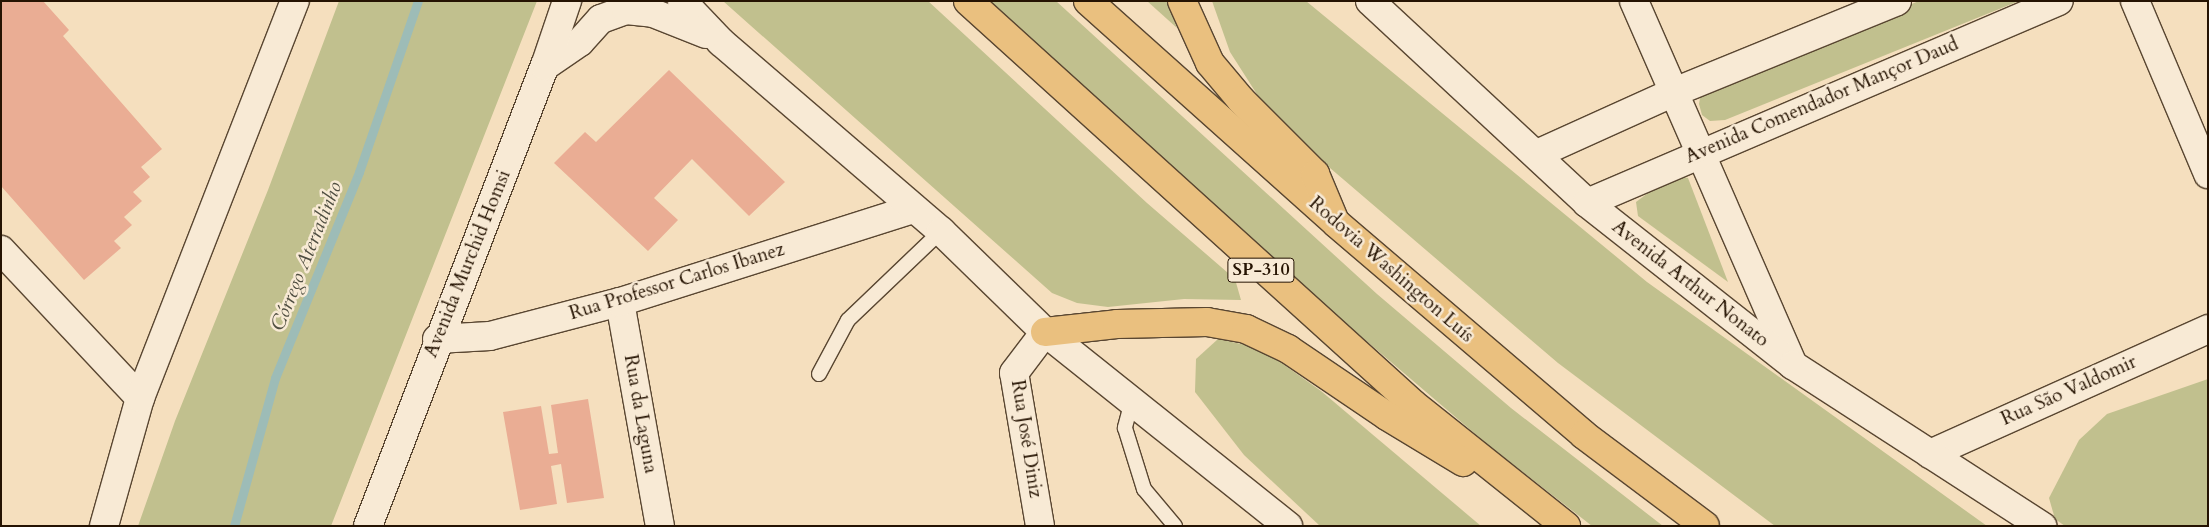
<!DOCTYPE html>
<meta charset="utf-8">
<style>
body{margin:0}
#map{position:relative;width:2209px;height:527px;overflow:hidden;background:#f5dfbe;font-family:Cardo,serif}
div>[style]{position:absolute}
.green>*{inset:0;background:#c1c08e}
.stream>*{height:9px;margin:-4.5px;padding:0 4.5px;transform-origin:4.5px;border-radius:4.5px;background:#9dbcb7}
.building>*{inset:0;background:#eaad94}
.roads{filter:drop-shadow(1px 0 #594631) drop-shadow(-1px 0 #594631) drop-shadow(0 1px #594631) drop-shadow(0 -1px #594631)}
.lane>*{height:14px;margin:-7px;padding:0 7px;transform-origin:7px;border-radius:7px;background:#f8ead5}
.street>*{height:28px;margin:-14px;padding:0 14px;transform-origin:14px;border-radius:14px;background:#f8ead5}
.secondary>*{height:28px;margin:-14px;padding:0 14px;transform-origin:14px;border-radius:14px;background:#f8ead5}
.highway>*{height:28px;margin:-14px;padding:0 14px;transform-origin:14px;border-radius:14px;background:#eac07f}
span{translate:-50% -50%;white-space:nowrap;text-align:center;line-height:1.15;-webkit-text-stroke:5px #f8ead5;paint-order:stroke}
.shield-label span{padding:1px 4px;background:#f8ead5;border:1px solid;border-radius:4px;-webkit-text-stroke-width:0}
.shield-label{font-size:18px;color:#251302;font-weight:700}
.street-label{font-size:19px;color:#251302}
.water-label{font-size:20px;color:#4f4e41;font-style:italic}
.frame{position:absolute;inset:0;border:2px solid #251302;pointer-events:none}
</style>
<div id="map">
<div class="green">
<div style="clip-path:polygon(339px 1px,537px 1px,331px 526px,138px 526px,175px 421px,268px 190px)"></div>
<div style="clip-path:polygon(723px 1px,928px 1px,1147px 203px,1235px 279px,1241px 300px,1184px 299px,1108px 307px,1077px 303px,1052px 293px)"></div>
<div style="clip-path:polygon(989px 1px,1056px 1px,1377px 294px,1511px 408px,1663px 526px,1592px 526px,1487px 444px,1350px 327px)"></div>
<div style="clip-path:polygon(1147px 1px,1167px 1px,1177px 28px)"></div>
<div style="clip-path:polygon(1212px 1px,1306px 1px,1647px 282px,1987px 526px,1775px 526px,1558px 363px,1302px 144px,1260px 99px,1230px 52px)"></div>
<div style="clip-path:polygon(1919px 1px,2019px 1px,1725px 120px,1710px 121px,1702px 115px,1699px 104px,1701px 92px,1725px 79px)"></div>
<div style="clip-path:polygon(1672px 175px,1688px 178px,1728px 282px,1638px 216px,1636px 202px)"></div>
<div style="clip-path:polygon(1218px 339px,1246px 345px,1273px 357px,1321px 391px,1481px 526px,1320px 526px,1244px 455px,1195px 392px,1196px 359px)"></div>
<div style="clip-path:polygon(2208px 379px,2208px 526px,2065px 526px,2055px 519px,2049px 498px,2079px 440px,2107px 414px)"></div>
</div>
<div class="stream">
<div style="left:234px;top:526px;width:154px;rotate:-74.5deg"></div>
<div style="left:275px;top:378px;width:222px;rotate:-67.8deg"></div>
<div style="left:359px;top:172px;width:181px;rotate:-71deg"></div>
</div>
<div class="building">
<div style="clip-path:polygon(1px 1px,43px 1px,69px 30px,63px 36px,162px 149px,141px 167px,150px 177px,133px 192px,142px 201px,124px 217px,132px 225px,114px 241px,121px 248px,84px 280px,1px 186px)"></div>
<div style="clip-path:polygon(669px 70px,785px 182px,749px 216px,692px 159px,654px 198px,678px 220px,648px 251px,554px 163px,585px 132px,596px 142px)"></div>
<div style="clip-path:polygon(588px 399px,604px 498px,567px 503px,561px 464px,551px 466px,557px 504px,520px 510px,503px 412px,541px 406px,549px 454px,558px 453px,551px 405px)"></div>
</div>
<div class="roads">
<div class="lane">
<div style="left:819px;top:374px;width:61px;rotate:-61.8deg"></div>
<div style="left:848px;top:320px;width:129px;rotate:-43.7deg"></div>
<div style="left:1132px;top:401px;width:28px;rotate:105deg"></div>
<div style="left:1125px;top:428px;width:64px;rotate:72.7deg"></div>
<div style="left:1144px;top:489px;width:48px;rotate:50deg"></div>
</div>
<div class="street">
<div style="left:1634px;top:1px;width:397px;rotate:66.4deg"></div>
<div style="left:2135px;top:1px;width:188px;rotate:67.1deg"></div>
<div style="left:1px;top:250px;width:203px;rotate:46.8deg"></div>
<div style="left:620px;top:302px;width:228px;rotate:79.9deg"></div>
<div style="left:437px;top:339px;width:53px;rotate:-3.2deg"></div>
<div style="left:490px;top:336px;width:134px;rotate:-14.7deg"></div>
<div style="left:620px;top:302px;width:307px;rotate:-17.6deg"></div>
<div style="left:1930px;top:454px;width:305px;rotate:-24.2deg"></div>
<div style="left:1040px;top:526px;width:155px;rotate:-99.6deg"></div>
<div style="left:1014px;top:373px;width:51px;rotate:-52.9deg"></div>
</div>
<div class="secondary">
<div style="left:682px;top:1px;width:57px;rotate:46.4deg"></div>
<div style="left:721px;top:42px;width:290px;rotate:40.7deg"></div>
<div style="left:941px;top:231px;width:145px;rotate:44.2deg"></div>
<div style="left:1045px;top:332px;width:311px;rotate:38.6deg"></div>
<div style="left:1370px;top:1px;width:296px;rotate:42.9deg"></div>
<div style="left:1587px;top:203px;width:262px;rotate:38.2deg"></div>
<div style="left:1793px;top:365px;width:297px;rotate:32.9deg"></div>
<div style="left:545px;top:66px;width:42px;rotate:-34.4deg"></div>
<div style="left:580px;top:42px;width:31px;rotate:-48deg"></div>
<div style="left:601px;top:19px;width:27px;rotate:-20deg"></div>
<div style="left:626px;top:10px;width:27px;rotate:6deg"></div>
<div style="left:653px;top:13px;width:57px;rotate:21.6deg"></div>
<div style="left:1537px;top:154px;width:148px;rotate:-24.3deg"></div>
<div style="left:1672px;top:93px;width:243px;rotate:-22.2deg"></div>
<div style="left:1587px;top:203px;width:513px;rotate:-23.17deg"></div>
<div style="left:104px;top:526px;width:133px;rotate:-74.3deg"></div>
<div style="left:140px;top:398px;width:426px;rotate:-68.7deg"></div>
<div style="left:368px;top:526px;width:493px;rotate:-69deg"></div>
<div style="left:545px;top:66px;width:69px;rotate:-71.3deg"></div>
</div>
<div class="highway">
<div style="left:968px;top:1px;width:600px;rotate:42.16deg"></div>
<div style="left:1413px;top:404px;width:196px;rotate:38.6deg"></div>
<div style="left:1088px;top:1px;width:333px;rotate:41.8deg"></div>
<div style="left:1336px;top:223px;width:326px;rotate:40.5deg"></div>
<div style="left:1584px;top:435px;width:151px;rotate:36.9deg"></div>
<div style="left:1182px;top:1px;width:68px;rotate:65.7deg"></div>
<div style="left:1210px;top:63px;width:48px;rotate:50deg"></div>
<div style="left:1241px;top:100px;width:105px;rotate:45deg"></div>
<div style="left:1315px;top:174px;width:47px;rotate:67.3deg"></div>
<div style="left:1045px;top:332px;width:72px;rotate:-6.3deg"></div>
<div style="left:1117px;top:324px;width:90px;rotate:-1.3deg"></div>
<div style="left:1207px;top:322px;width:40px;rotate:10deg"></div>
<div style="left:1246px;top:329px;width:47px;rotate:25.5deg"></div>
<div style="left:1288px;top:349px;width:120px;rotate:34.1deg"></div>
<div style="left:1387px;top:416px;width:89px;rotate:31.2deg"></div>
</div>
</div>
<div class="shield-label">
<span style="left:1261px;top:270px">SP-310</span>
</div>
<div class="street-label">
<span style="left:1822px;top:101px;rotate:-23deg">Avenida Comendador Mançor Daud</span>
<span style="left:468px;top:264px;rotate:-68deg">Avenida Murchid Homsi</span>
<span style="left:1391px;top:270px;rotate:41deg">Rodovia Washington Luís</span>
<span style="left:677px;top:282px;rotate:-17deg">Rua Professor Carlos Ibanez</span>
<span style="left:1690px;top:284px;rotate:38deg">Avenida Arthur Nonato</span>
<span style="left:2069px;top:391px;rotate:-24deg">Rua São Valdomir</span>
<span style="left:640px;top:414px;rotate:80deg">Rua da Laguna</span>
<span style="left:1026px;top:439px;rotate:81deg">Rua José Diniz</span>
</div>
<div class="water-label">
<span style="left:306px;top:256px;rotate:-68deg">Córrego Aterradinho</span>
</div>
<div class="frame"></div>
</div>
